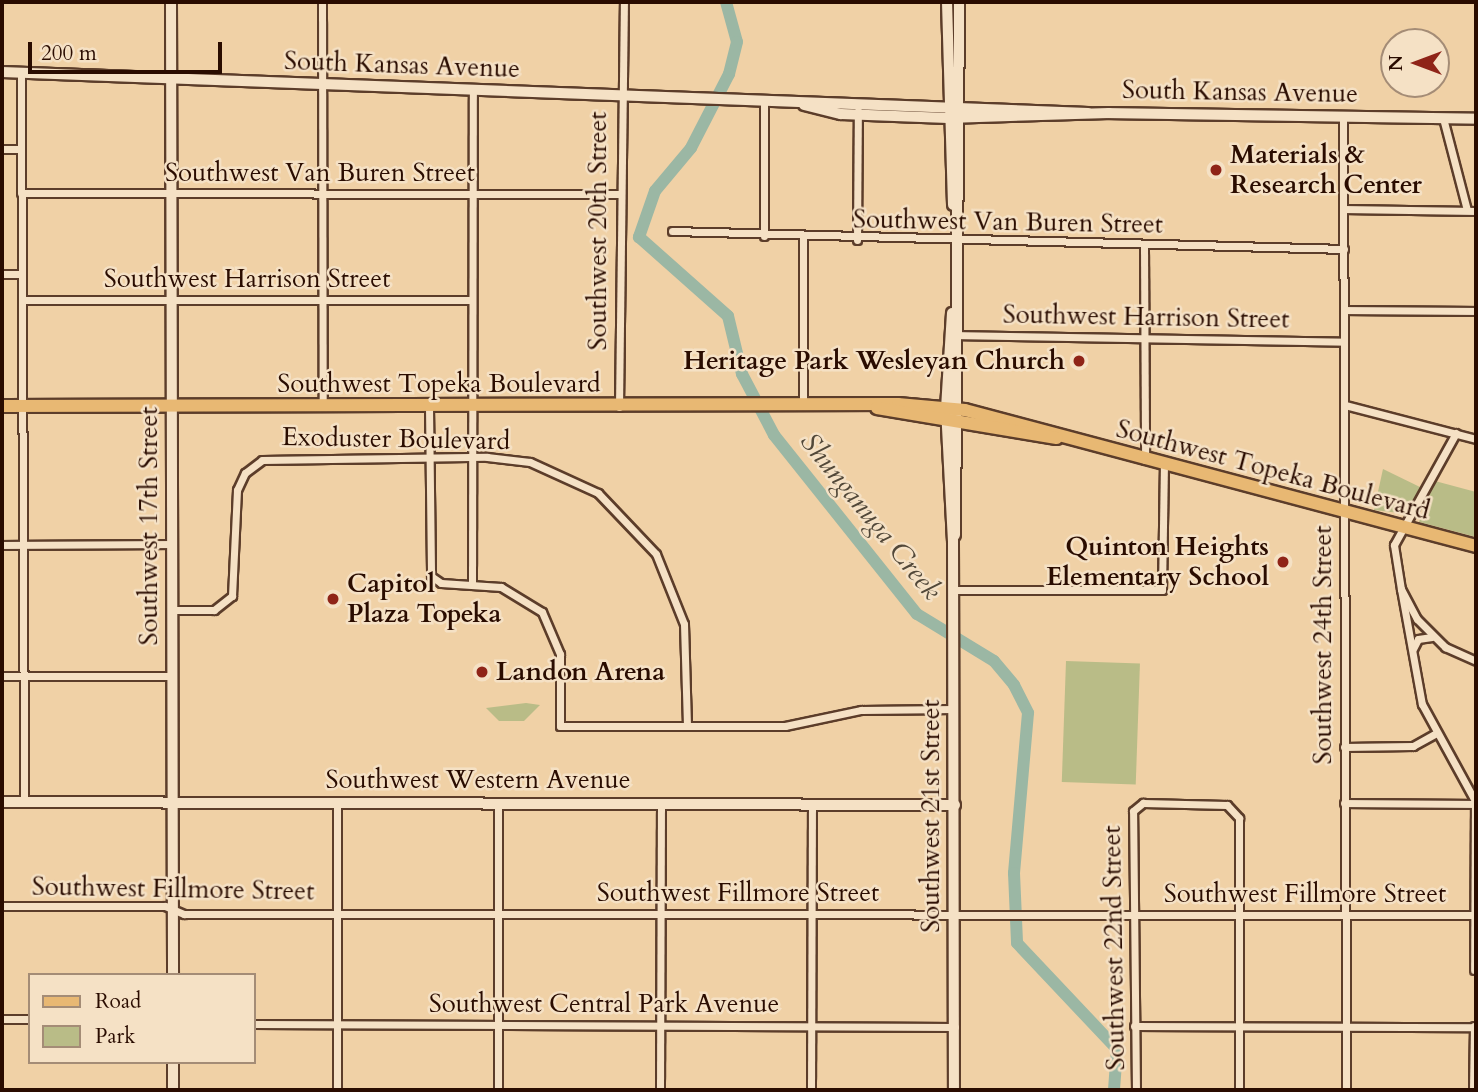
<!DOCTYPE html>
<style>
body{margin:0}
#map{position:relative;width:1478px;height:1092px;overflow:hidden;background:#f0d1a6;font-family:Cardo,serif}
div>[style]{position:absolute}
.green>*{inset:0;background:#b9bc87;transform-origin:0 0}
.river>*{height:12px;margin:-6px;padding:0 6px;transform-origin:6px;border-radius:6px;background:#9bb7a4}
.roads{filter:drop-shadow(2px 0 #5c3d2a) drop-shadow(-2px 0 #5c3d2a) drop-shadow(0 2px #5c3d2a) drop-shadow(0 -2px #5c3d2a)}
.street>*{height:7px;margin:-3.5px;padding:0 3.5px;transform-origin:3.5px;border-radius:3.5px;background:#f5e1c5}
.secondary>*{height:10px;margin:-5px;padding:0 5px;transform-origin:5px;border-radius:5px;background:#f5e1c5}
.primary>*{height:12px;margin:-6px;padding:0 6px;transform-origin:6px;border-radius:6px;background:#e8b873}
.dots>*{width:19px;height:19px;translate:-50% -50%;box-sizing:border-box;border:4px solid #f5e1c5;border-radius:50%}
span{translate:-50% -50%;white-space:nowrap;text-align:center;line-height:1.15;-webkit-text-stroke:5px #f5e1c5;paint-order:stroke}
.street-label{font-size:26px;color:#2a0c00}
.poi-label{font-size:26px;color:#2a0c00;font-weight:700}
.left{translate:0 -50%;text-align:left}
.right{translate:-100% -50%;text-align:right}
.water-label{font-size:28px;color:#524839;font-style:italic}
.frame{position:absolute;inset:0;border:4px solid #2a0c00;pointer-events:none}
.legend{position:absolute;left:28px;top:973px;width:228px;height:91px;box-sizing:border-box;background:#f5e1c5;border:2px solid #a48c76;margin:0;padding:9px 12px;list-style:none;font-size:21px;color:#2a0c00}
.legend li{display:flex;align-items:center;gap:14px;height:35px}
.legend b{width:35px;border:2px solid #a48c76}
.north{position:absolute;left:1380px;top:28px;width:70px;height:70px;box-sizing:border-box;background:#f5e1c5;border:2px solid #a48c76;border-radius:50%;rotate:270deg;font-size:19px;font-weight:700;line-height:28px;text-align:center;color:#2a0c00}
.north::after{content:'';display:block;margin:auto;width:24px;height:32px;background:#8f2418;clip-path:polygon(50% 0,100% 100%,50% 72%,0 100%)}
.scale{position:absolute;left:28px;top:42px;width:194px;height:32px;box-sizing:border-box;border:4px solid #2a0c00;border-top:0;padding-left:9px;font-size:21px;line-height:24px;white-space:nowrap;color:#2a0c00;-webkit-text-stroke:5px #f5e1c5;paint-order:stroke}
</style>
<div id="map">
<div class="green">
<div style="clip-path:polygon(1383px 469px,1422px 488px,1408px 514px,1374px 510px)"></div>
<div style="clip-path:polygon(1435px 481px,1476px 492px,1476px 537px,1419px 522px)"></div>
<div style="left:1066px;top:661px;width:74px;height:121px;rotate:2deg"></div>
<div style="clip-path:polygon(526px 703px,540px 705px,524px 721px,499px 721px,486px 708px)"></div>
</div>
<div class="river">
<div style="left:726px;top:2px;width:41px;rotate:74.6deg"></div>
<div style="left:737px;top:42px;width:33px;rotate:104deg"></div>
<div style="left:729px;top:74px;width:83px;rotate:117.2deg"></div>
<div style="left:691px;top:148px;width:56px;rotate:129.9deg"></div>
<div style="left:655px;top:191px;width:49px;rotate:109.2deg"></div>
<div style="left:639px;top:237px;width:119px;rotate:41.6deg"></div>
<div style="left:728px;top:316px;width:60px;rotate:76.4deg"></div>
<div style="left:742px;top:374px;width:69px;rotate:62.3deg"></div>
<div style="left:774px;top:435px;width:229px;rotate:51.4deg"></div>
<div style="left:917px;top:614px;width:90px;rotate:31.4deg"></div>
<div style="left:994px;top:661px;width:31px;rotate:50deg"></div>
<div style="left:1014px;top:685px;width:31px;rotate:63deg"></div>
<div style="left:1028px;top:713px;width:161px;rotate:95deg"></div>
<div style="left:1014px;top:873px;width:70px;rotate:87.5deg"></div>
<div style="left:1017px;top:943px;width:146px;rotate:46.7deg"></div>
<div style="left:1117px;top:1049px;width:41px;rotate:94.2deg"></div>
</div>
<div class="roads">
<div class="street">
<div style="left:322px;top:2px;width:404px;rotate:89.9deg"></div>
<div style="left:21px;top:73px;width:729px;rotate:89.76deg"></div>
<div style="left:764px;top:101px;width:135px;rotate:90deg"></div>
<div style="left:1343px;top:117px;width:973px;rotate:89.82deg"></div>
<div style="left:1443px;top:118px;width:95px;rotate:75.4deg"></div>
<div style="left:2px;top:149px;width:19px"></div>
<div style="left:21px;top:193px;width:597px;rotate:0.1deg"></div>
<div style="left:1343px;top:209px;width:133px;rotate:0.9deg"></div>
<div style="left:672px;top:231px;width:672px;rotate:1.53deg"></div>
<div style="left:857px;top:240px;width:129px;rotate:-89.6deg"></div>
<div style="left:1144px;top:248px;width:212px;rotate:89.7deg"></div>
<div style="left:2px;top:274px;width:20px"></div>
<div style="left:22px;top:300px;width:450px"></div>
<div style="left:1344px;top:310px;width:132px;rotate:0.4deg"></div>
<div style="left:954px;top:335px;width:390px;rotate:1deg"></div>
<div style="left:803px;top:405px;width:168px;rotate:-90deg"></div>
<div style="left:1345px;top:405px;width:135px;rotate:14.5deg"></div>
<div style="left:429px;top:407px;width:169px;rotate:89.3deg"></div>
<div style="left:431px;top:576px;width:12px;rotate:35deg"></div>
<div style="left:441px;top:583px;width:60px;rotate:3.8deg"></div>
<div style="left:501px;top:587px;width:48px;rotate:31.4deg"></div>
<div style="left:542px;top:612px;width:46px;rotate:66.8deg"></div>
<div style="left:560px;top:654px;width:72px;rotate:90deg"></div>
<div style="left:560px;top:726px;width:225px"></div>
<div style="left:785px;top:726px;width:78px;rotate:-11.9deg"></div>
<div style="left:861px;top:710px;width:93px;rotate:-0.6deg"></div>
<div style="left:619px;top:407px;width:405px;rotate:-89.3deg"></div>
<div style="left:1456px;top:433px;width:128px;rotate:119deg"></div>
<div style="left:1394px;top:545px;width:45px;rotate:81deg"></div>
<div style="left:1401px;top:589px;width:34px;rotate:62deg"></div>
<div style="left:1417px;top:619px;width:40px;rotate:45deg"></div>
<div style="left:1445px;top:647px;width:34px;rotate:24deg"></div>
<div style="left:2px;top:545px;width:170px;rotate:-0.3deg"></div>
<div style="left:472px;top:584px;width:493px;rotate:-89.9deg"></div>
<div style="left:1401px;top:589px;width:117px;rotate:79.7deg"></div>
<div style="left:1422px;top:704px;width:111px;rotate:61.3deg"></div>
<div style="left:1475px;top:801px;width:169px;rotate:90.3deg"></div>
<div style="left:954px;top:590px;width:208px"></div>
<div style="left:1162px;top:590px;width:125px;rotate:-89.1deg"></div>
<div style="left:172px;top:610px;width:42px"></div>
<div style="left:214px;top:610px;width:23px;rotate:-38deg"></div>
<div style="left:232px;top:596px;width:106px;rotate:-87.3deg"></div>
<div style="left:237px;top:490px;width:19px;rotate:-65deg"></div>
<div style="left:245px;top:473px;width:21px;rotate:-37deg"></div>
<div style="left:262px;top:460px;width:225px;rotate:-0.8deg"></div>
<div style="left:487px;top:457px;width:43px;rotate:6.6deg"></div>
<div style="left:530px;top:462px;width:75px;rotate:24.5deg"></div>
<div style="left:598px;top:493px;width:84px;rotate:46.4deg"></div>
<div style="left:656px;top:554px;width:75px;rotate:68.2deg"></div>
<div style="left:684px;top:624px;width:102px;rotate:88.3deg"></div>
<div style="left:1413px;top:649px;width:11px;rotate:-63deg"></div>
<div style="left:1418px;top:639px;width:14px;rotate:-8deg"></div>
<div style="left:2px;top:676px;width:170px"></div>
<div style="left:1344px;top:747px;width:69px;rotate:-0.8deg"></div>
<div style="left:1413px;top:746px;width:25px;rotate:-29deg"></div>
<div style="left:498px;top:803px;width:287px;rotate:90deg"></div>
<div style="left:1344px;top:803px;width:132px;rotate:0.4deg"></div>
<div style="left:2px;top:906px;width:163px"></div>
<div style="left:165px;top:906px;width:21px;rotate:23deg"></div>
<div style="left:184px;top:914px;width:1292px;rotate:0.04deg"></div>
<div style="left:2px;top:1019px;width:28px"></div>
<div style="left:254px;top:1024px;width:701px;rotate:0.25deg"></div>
<div style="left:1134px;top:1026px;width:342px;rotate:0.2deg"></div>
<div style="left:337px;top:1090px;width:287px;rotate:-90deg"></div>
<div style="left:660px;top:1090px;width:286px;rotate:-89.8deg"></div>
<div style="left:811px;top:1090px;width:286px;rotate:-89.8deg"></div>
<div style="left:1136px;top:1090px;width:279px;rotate:-90.6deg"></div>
<div style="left:1133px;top:811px;width:13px;rotate:-39deg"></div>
<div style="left:1143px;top:803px;width:84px;rotate:1.4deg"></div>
<div style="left:1227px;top:805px;width:18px;rotate:47deg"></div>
<div style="left:1239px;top:818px;width:272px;rotate:90deg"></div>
<div style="left:1473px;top:1090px;width:64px;rotate:-89.1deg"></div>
</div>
<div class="secondary">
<div style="left:171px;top:2px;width:973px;rotate:89.88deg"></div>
<div style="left:947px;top:2px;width:203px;rotate:88.3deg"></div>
<div style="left:2px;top:72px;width:1087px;rotate:2.16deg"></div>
<div style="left:804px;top:105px;width:38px;rotate:14deg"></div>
<div style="left:841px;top:114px;width:107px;rotate:2.1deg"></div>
<div style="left:948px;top:118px;width:161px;rotate:-1.8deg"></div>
<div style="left:1109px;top:113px;width:367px;rotate:0.9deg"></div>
<div style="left:952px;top:313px;width:95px;rotate:93.6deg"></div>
<div style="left:946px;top:408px;width:133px;rotate:87deg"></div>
<div style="left:953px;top:541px;width:549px;rotate:89.9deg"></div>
<div style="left:955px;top:535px;width:533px;rotate:-89.57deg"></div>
<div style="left:2px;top:802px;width:953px;rotate:0.18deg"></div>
<div style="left:173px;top:1062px;width:28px;rotate:90deg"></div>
</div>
<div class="primary">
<div style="left:2px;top:406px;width:896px;rotate:-0.13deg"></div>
<div style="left:898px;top:404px;width:67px;rotate:5.1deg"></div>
<div style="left:965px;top:410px;width:529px;rotate:14.9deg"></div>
<div style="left:877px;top:408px;width:182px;rotate:9.5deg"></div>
</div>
</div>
<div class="dots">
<div style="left:1216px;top:170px;background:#8f2418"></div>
<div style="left:1079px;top:361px;background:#8f2418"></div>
<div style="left:1283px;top:562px;background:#8f2418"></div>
<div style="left:333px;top:599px;background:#8f2418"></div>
<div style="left:482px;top:672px;background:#8f2418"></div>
</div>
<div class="street-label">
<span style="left:402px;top:65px;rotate:2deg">South Kansas Avenue</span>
<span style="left:1240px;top:92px;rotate:1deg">South Kansas Avenue</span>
<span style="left:320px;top:173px">Southwest Van Buren Street</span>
<span style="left:1008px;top:222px;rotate:1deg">Southwest Van Buren Street</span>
<span style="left:598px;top:231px;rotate:-90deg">Southwest 20th Street</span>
<span style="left:247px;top:279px">Southwest Harrison Street</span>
<span style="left:1146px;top:317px;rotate:1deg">Southwest Harrison Street</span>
<span style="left:439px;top:384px">Southwest Topeka Boulevard</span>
<span style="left:396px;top:439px;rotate:1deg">Exoduster Boulevard</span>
<span style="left:1273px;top:470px;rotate:15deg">Southwest Topeka Boulevard</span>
<span style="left:149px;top:526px;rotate:-90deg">Southwest 17th Street</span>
<span style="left:1323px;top:645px;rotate:-90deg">Southwest 24th Street</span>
<span style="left:478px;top:780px">Southwest Western Avenue</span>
<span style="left:931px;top:816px;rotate:-90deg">Southwest 21st Street</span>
<span style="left:173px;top:889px;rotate:1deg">Southwest Fillmore Street</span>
<span style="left:738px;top:893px">Southwest Fillmore Street</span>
<span style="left:1305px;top:894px">Southwest Fillmore Street</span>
<span style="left:1114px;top:948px;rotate:-91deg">Southwest 22nd Street</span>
<span style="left:604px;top:1004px">Southwest Central Park Avenue</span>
</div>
<div class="poi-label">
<span class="left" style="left:1230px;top:170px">Materials &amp;<br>Research Center</span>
<span class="right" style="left:1065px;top:361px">Heritage Park Wesleyan Church</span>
<span class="right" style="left:1269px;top:562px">Quinton Heights<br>Elementary School</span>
<span class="left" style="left:347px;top:599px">Capitol<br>Plaza Topeka</span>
<span class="left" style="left:496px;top:672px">Landon Arena</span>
</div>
<div class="water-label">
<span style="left:871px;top:516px;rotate:51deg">Shunganuga Creek</span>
</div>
<div class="frame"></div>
<ul class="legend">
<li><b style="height:9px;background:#e8b873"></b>Road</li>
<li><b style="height:19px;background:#b9bc87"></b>Park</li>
</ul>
<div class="north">N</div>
<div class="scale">200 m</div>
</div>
